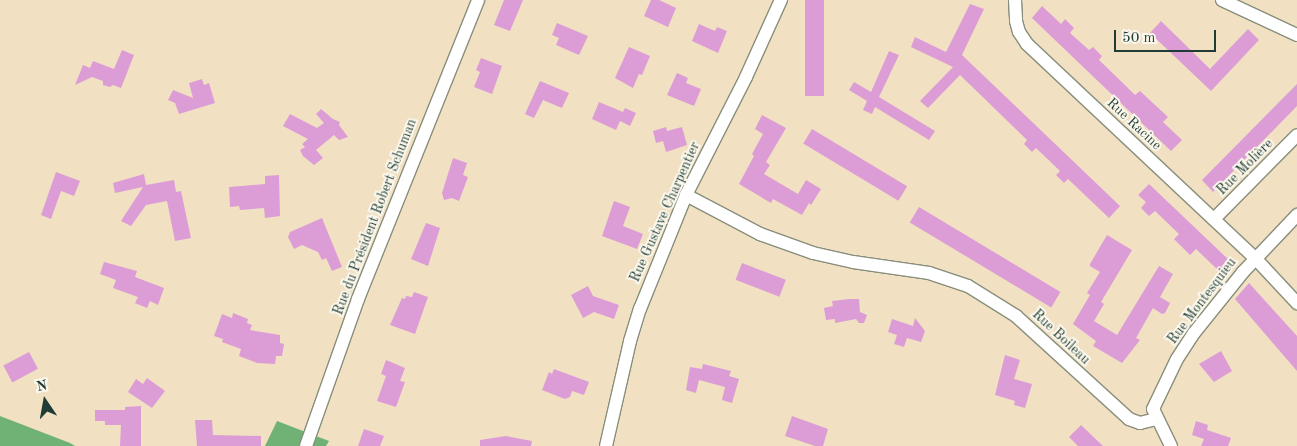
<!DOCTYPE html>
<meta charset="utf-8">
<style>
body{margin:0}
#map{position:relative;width:1297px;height:446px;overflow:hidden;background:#f1e0c2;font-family:"Old Standard TT",serif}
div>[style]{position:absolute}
.forest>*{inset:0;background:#70b276}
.building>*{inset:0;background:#dc9dd6;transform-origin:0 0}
.roads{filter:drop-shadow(1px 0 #888e7b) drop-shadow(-1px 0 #888e7b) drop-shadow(0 1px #888e7b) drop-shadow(0 -1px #888e7b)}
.minor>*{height:12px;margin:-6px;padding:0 6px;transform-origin:6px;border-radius:6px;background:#fff}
span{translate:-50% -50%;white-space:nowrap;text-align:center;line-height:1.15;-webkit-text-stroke:4px #fbf7ec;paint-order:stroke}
.street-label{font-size:14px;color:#1f3d34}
.north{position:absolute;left:20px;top:376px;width:50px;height:50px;-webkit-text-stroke:4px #fbf7ec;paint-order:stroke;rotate:348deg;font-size:14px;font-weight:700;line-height:20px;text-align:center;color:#1f3d34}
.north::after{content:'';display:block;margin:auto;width:18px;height:22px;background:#1f3d34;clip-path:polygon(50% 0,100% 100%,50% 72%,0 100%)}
.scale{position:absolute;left:1114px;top:30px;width:102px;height:22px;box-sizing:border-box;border:2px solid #1f3d34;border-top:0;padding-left:6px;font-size:15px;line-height:18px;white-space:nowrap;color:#1f3d34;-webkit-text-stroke:4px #fbf7ec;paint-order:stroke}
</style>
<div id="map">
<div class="forest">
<div style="clip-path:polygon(0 416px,70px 443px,75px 446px,0 446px)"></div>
<div style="clip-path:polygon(277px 421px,329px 441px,326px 446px,265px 446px)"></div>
</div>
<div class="building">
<div style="clip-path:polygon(504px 0,523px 0,510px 31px,494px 25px)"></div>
<div style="clip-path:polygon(651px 0,659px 0,676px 8px,668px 27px,644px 16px)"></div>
<div style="left:805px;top:0;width:19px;height:96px"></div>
<div style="clip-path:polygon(970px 4px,984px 9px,962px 55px,1120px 206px,1109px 218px,1068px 179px,1064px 183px,1056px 175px,1060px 171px,1036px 148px,1032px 152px,1024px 144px,1027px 140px,960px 75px,928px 108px,920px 101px,953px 67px,911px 47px,915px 37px,946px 52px)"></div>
<div style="clip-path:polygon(1042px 6px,1061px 24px,1065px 19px,1074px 28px,1070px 33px,1089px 50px,1093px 47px,1102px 56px,1099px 60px,1126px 86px,1135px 95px,1140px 91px,1168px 117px,1163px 122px,1182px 140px,1171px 151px,1032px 18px)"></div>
<div style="clip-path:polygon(1161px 21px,1210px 69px,1248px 29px,1259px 40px,1211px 91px,1150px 33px)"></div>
<div style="clip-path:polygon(557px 23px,588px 36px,579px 55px,556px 45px,559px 38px,552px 35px)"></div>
<div style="clip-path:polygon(699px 24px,715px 31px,717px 27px,727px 31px,718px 53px,692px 41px)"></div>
<div style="clip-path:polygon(629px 47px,650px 56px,642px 75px,639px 74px,633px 88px,615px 78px)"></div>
<div style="clip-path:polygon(122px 50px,134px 55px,121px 88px,113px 85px,110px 87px,103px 85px,103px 81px,92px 77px,75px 85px,83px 65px,90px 68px,93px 61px,114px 69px)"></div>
<div style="clip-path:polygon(889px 51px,899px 55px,879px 97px,935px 131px,929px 140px,875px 107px,872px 114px,863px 110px,867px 101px,849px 90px,854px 82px,871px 92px)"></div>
<div style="clip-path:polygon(481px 58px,502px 66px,492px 94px,474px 87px,480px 72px,476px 70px)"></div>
<div style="clip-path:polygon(677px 73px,688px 78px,686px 83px,701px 89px,694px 106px,667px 95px)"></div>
<div style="clip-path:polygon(202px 79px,204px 85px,209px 83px,215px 103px,179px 114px,175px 103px,168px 100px,173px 90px,193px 98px,189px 83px)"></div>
<div style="clip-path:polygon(540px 81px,569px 93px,562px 108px,543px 100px,534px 118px,525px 114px)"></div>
<div style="clip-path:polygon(1297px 84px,1297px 106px,1213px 192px,1202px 180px)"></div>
<div style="clip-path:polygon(599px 102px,623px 112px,625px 108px,636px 113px,630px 126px,620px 121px,616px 130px,592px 119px)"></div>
<div style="clip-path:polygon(321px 109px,333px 119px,340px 122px,339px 125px,348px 137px,339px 140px,334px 135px,316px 150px,323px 158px,314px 165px,303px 156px,300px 150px,305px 147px,302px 144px,308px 139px,283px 126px,290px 114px,317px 128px,324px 123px,316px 114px)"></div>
<div style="clip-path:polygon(762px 115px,786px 128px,766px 162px,770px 165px,764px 174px,798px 194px,806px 180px,821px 189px,811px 205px,809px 203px,802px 215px,773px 199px,771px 203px,739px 184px,754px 156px,752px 154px,763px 134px,755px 129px)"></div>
<div style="clip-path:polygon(666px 127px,667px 131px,682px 127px,687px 145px,666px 152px,663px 141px,656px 143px,653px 131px)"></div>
<div style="left:812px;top:129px;width:111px;height:17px;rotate:31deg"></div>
<div style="clip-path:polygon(453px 158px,467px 163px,463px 175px,468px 177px,459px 201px,452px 198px,444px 200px,442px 193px)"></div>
<div style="clip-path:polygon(56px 172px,80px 181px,74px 196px,61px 191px,51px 219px,41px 215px)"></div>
<div style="clip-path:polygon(144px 174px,146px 185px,174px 180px,176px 192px,181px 191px,191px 238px,175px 241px,167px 201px,146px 205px,131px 226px,121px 221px,143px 187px,115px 193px,113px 183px)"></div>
<div style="clip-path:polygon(279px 175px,280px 216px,265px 218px,264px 208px,240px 210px,239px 206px,230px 207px,229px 187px,265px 184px,265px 176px)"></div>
<div style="clip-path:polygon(1149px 184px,1230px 261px,1220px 272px,1196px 249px,1190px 255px,1174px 239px,1179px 234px,1155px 211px,1149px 216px,1141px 208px,1146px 202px,1138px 195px)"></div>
<div style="clip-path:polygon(614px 201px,630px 207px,623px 226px,643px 234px,637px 249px,602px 236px)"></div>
<div style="left:919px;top:207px;width:165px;height:18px;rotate:31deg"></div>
<div style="clip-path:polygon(322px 218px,342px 267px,332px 271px,326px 258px,322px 260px,318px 252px,302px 245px,294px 249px,288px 237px,290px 232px)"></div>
<div style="clip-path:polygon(426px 223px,440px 228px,428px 266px,411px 259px)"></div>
<div style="clip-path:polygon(1107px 235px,1132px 250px,1101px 302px,1104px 304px,1094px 321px,1117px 335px,1159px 266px,1173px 274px,1160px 297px,1170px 303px,1165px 313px,1162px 314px,1153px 308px,1136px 338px,1140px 340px,1122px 363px,1093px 346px,1096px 341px,1073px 324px,1090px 295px,1087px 293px,1100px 272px,1090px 266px,1090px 264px)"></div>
<div style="clip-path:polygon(104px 262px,137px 271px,135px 277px,164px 288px,158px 305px,150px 301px,147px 308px,135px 303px,138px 297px,113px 288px,116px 280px,100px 274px)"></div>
<div style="left:742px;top:263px;width:47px;height:18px;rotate:21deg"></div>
<div style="clip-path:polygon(1249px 283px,1297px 336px,1297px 371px,1235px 299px)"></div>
<div style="clip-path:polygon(588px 286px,593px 296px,619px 305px,614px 319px,594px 312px,583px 318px,571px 295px)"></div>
<div style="clip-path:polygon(414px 292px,428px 297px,415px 334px,390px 325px,402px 298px,405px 299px,406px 296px,412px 297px)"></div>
<div style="clip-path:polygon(849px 299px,859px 299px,860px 312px,867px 315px,864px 323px,859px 323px,856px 319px,835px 323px,835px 319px,826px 320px,824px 308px,833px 306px,832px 301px)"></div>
<div style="clip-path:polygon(233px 313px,248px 319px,247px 323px,252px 325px,250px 330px,280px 335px,280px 343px,284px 344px,282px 356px,276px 356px,275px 364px,257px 363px,239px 356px,241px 349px,222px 342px,223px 339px,214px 336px,222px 314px,232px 318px)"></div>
<div style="clip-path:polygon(915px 318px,925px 331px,921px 342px,907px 338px,904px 347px,894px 344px,897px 335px,888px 332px,892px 319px,913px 326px)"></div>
<div style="clip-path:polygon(1221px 351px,1232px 371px,1214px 382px,1199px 364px)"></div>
<div style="left:29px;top:352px;width:19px;height:29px;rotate:62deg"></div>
<div style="clip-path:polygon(1005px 355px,1020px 360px,1014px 379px,1032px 384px,1025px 408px,1014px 405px,1015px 401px,995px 395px)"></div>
<div style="clip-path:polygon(386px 360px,405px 368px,400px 381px,405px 382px,396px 407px,377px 401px,386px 376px,381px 374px)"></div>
<div style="clip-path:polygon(703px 364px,731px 371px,729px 376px,739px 379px,732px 403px,722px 400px,725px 387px,699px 380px,696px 393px,686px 390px,690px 367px,702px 369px)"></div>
<div style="clip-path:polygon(554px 369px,589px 382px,584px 395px,572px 391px,570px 397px,565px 399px,542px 390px,549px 372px,552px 374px)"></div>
<div style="clip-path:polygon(147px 378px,165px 391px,152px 408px,128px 392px,136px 379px,143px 384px)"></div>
<div style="clip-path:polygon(141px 406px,141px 446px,120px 446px,121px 425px,105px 425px,105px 421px,95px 421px,95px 410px,125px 410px,125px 407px)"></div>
<div style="clip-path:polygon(792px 416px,828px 429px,823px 446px,815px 446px,785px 436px)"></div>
<div style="clip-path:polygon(195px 420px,212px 420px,213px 435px,261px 436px,261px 446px,197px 446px)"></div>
<div style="clip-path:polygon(1196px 421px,1208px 425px,1207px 430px,1231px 438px,1228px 446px,1201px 446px,1204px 439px,1192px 435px)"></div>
<div style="clip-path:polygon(1081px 425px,1103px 446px,1078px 446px,1069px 437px)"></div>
<div style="clip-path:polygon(364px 429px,384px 436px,380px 446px,358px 446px)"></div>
<div style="clip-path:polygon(506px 436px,532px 441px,531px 446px,480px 446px,480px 440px)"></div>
</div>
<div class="roads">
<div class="minor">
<div style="left:1015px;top:0;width:21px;rotate:87deg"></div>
<div style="left:1016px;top:21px;width:11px;rotate:75deg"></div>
<div style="left:1019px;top:32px;width:14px;rotate:56deg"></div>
<div style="left:1027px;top:44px;width:313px;rotate:43.2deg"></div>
<div style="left:1255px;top:258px;width:62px;rotate:47deg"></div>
<div style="left:1222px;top:0;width:83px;rotate:25deg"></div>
<div style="left:686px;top:195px;width:84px;rotate:27.8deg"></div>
<div style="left:760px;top:234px;width:56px;rotate:19.7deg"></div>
<div style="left:813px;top:253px;width:41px;rotate:12.7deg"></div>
<div style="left:853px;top:262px;width:77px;rotate:8.2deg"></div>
<div style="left:929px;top:273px;width:41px;rotate:18.4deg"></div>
<div style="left:968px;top:286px;width:57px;rotate:32deg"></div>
<div style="left:1016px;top:316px;width:153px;rotate:42.3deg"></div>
<div style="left:1129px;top:419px;width:12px;rotate:20deg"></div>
<div style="left:1140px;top:423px;width:16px;rotate:-14deg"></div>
<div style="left:1214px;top:219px;width:118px;rotate:-45.3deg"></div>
<div style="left:306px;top:446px;width:156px;rotate:-70.5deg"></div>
<div style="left:358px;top:299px;width:322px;rotate:-68.1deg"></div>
<div style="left:606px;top:446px;width:108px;rotate:-77.1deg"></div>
<div style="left:630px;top:341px;width:34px;rotate:-73deg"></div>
<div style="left:640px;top:309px;width:123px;rotate:-68deg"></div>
<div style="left:686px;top:195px;width:132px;rotate:-63deg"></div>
<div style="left:746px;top:77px;width:85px;rotate:-65.6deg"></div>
<div style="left:1171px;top:446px;width:41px;rotate:-115.9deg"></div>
<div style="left:1153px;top:409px;width:55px;rotate:-64.4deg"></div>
<div style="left:1177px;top:359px;width:31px;rotate:-57deg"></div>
<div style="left:1194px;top:333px;width:78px;rotate:-51.2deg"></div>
<div style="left:1243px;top:272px;width:79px;rotate:-46.5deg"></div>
</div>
</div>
<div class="street-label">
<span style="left:1134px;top:124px;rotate:43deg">Rue Racine</span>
<span style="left:1245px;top:167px;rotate:-45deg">Rue Molière</span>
<span style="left:665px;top:212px;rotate:-66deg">Rue Gustave Charpentier</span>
<span style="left:375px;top:217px;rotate:-69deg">Rue du Président Robert Schuman</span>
<span style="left:1202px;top:301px;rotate:-53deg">Rue Montesquieu</span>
<span style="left:1061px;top:337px;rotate:43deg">Rue Boileau</span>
</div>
<div class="north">N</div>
<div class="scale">50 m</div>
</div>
